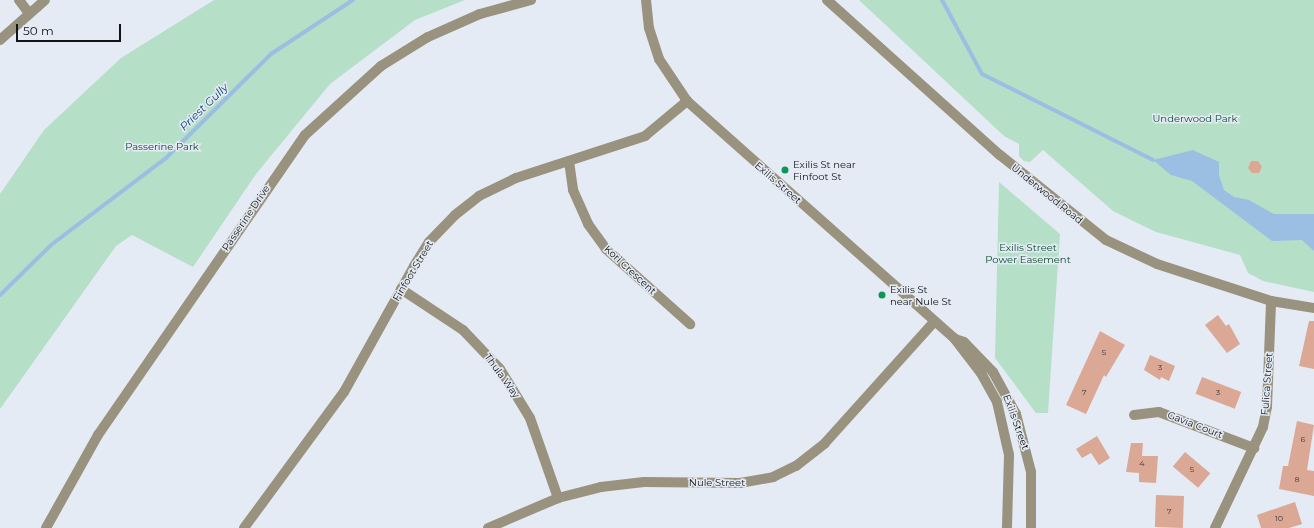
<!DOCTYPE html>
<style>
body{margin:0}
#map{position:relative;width:1314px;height:528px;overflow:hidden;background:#e5ebf4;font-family:Montserrat,sans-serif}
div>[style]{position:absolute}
.green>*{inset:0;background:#b6dfc8}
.water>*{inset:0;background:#9abfe3}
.stream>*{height:4px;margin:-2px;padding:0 2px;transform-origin:2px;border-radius:2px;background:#9abfe3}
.building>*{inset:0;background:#daa894;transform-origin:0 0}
.minor>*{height:10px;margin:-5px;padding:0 5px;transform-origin:5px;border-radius:5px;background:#99927e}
.tertiary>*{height:10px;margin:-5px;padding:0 5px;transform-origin:5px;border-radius:5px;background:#99927e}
.dots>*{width:11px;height:11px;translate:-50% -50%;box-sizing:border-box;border:2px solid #e5ebf4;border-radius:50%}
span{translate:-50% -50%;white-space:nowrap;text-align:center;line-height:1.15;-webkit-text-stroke:3px #e5ebf4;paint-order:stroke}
.number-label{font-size:8px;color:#433835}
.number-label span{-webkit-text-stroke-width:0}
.park-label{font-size:10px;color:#08482e}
.poi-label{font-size:10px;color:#111315}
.left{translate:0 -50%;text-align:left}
.street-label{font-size:10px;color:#111315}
.water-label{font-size:11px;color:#084572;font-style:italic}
.scale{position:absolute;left:16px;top:24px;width:105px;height:18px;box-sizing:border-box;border:2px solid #111315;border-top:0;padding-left:5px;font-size:12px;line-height:14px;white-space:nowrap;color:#111315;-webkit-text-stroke:3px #e5ebf4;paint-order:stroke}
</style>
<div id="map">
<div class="green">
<div style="clip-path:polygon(214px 0,465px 0,415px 20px,330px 84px,256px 174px,193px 267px,132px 235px,116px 246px,0 409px,0 194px,44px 130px,121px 58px)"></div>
<div style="clip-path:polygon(859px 0,1314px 0,1314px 292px,1263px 281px,1248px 273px,1240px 255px,1156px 232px,1129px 219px,1113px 211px,1043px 150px,1030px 162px,1024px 161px,1019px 156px,1019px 144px,1004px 136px)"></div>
<div style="clip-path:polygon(999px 182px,1060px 234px,1048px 413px,1036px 413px,995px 358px)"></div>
</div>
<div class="water">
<div style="clip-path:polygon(1193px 150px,1219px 162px,1219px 175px,1224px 190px,1234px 197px,1249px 200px,1274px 214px,1314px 214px,1314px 251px,1302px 240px,1272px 241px,1192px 181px,1171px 175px,1153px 160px)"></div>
</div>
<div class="stream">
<div style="left:942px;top:0;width:84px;rotate:61.6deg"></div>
<div style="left:982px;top:74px;width:191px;rotate:26.7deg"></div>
<div style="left:0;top:295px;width:71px;rotate:-44.4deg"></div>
<div style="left:51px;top:245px;width:144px;rotate:-37.1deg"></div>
<div style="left:166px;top:158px;width:148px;rotate:-44.7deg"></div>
<div style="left:271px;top:54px;width:98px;rotate:-33.4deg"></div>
</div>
<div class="building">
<div style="clip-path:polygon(1251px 161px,1258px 161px,1262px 167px,1259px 173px,1252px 173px,1248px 168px)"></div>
<div style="clip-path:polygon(1218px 315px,1226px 326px,1229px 324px,1240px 344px,1227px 353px,1205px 325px)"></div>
<div style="clip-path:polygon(1309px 321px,1314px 321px,1314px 369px,1299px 366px)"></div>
<div style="clip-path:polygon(1100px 331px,1125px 345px,1106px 377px,1104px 375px,1086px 414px,1066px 405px)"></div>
<div style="clip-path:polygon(1150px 355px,1175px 366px,1169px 381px,1161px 377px,1160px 380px,1144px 370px)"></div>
<div style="left:1202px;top:377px;width:42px;height:18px;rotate:21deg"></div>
<div style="clip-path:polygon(1297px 421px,1314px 425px,1307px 470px,1314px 471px,1314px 496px,1279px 489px,1283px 466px,1288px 466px)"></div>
<div style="clip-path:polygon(1097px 436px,1110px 458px,1099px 465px,1091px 453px,1082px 458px,1076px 449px)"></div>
<div style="clip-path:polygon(1131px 443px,1143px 443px,1142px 456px,1158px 456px,1156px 483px,1139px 482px,1139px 473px,1126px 472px)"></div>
<div style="left:1185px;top:452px;width:33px;height:19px;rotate:40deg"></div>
<div style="left:1156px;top:495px;width:28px;height:32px;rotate:2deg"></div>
<div style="clip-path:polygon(1295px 502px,1302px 524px,1289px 528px,1261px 528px,1257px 515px)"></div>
</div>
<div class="minor">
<div style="left:19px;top:0;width:15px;rotate:53deg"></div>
<div style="left:827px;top:0;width:232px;rotate:41.9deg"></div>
<div style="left:1000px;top:155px;width:136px;rotate:38.7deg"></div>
<div style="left:1106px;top:240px;width:56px;rotate:25.2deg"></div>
<div style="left:1157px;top:264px;width:120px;rotate:18deg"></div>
<div style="left:1271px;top:301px;width:44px;rotate:9.2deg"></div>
<div style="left:0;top:40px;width:60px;rotate:-41.6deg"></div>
<div style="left:569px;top:161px;width:29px;rotate:82deg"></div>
<div style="left:573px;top:190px;width:37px;rotate:66deg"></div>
<div style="left:588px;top:224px;width:31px;rotate:54deg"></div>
<div style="left:606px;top:249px;width:113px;rotate:41.8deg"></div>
<div style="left:401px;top:289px;width:74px;rotate:33.5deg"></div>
<div style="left:463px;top:330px;width:54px;rotate:46.5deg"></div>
<div style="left:500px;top:369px;width:57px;rotate:58.5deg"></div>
<div style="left:530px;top:418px;width:85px;rotate:70.7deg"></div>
<div style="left:1134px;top:415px;width:25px;rotate:-7deg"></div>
<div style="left:1159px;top:412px;width:102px;rotate:20.8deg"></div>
<div style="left:46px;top:528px;width:107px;rotate:-60.8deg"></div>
<div style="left:98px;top:435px;width:364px;rotate:-55.4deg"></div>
<div style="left:305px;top:135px;width:103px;rotate:-42.2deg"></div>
<div style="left:381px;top:66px;width:55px;rotate:-31.7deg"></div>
<div style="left:428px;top:37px;width:57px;rotate:-23.9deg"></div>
<div style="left:480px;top:14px;width:53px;rotate:-15.4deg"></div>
<div style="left:244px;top:528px;width:169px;rotate:-53.7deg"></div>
<div style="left:344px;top:392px;width:144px;rotate:-60.9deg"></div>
<div style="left:414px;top:266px;width:28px;rotate:-58deg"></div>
<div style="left:429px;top:242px;width:37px;rotate:-46deg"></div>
<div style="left:455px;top:215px;width:31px;rotate:-38deg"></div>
<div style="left:479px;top:196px;width:41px;rotate:-25.9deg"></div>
<div style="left:516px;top:178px;width:136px;rotate:-18deg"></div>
<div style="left:645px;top:136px;width:55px;rotate:-39.8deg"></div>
<div style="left:488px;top:528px;width:76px;rotate:-23.2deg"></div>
<div style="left:558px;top:498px;width:44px;rotate:-14.3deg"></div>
<div style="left:601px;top:487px;width:43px;rotate:-6.6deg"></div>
<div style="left:644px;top:482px;width:96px;rotate:0.6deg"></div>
<div style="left:740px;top:483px;width:34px;rotate:-10deg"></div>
<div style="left:773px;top:477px;width:25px;rotate:-26deg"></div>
<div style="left:796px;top:466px;width:37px;rotate:-38deg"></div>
<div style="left:825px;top:443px;width:164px;rotate:-48deg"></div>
<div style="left:1215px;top:528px;width:112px;rotate:-64.6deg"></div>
<div style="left:1263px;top:427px;width:20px;rotate:-79deg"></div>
<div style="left:1267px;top:407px;width:106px;rotate:-87.8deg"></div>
</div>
<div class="tertiary">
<div style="left:646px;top:0;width:28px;rotate:84deg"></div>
<div style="left:649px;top:28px;width:33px;rotate:72deg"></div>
<div style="left:659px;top:59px;width:50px;rotate:56.3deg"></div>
<div style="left:687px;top:101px;width:357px;rotate:41.6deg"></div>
<div style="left:954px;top:338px;width:44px;rotate:52.4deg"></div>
<div style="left:981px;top:373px;width:33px;rotate:61deg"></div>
<div style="left:997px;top:402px;width:54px;rotate:77.2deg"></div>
<div style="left:1009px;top:455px;width:73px;rotate:91.6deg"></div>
<div style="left:955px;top:339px;width:9px;rotate:18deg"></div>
<div style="left:964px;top:342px;width:42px;rotate:46deg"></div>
<div style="left:993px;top:372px;width:48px;rotate:61.3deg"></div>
<div style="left:1016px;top:414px;width:60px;rotate:75.5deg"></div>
<div style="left:1031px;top:472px;width:56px;rotate:90deg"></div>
</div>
<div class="dots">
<div style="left:785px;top:170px;background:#0d9757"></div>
<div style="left:882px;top:295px;background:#0d9757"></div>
</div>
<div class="number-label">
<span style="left:1104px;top:353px">5</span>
<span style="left:1160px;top:368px">3</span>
<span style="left:1084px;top:393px">7</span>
<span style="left:1218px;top:393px">3</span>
<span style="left:1303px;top:440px">6</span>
<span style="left:1142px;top:464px">4</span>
<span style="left:1192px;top:470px">5</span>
<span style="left:1297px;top:480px">8</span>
<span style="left:1169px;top:512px">7</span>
<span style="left:1279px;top:519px">10</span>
</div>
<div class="park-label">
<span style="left:1195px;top:119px">Underwood Park</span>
<span style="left:162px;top:147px">Passerine Park</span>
<span style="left:1028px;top:253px">Exilis Street<br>Power Easement</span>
</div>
<div class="poi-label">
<span class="left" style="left:793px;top:170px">Exilis St near<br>Finfoot St</span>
<span class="left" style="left:890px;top:295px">Exilis St<br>near Nule St</span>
</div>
<div class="street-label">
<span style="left:778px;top:183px;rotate:41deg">Exilis Street</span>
<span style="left:1047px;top:194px;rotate:39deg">Underwood Road</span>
<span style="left:246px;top:218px;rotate:-56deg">Passerine Drive</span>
<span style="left:630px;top:270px;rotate:43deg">Kori Crescent</span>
<span style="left:413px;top:271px;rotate:-59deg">Finfoot Street</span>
<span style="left:502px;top:376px;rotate:54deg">Thula Way</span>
<span style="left:1267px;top:384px;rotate:-86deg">Fulica Street</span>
<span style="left:1016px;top:422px;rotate:70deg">Exilis Street</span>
<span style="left:1195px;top:425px;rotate:21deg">Gavia Court</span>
<span style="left:717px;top:483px">Nule Street</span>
</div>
<div class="water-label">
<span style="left:204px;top:107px;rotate:-44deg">Priest Gully</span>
</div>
<div class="scale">50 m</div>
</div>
